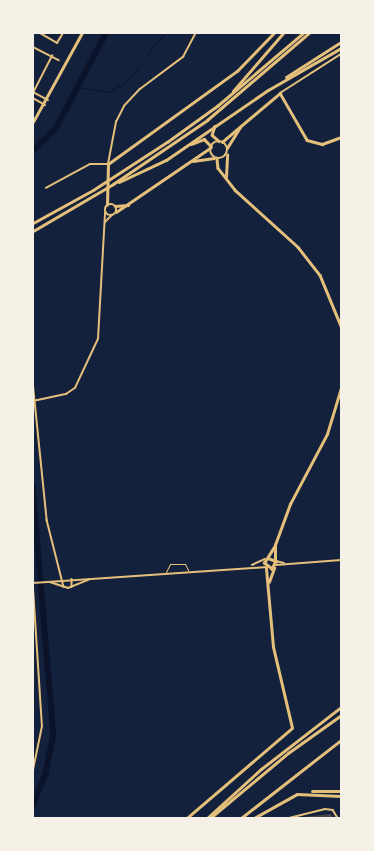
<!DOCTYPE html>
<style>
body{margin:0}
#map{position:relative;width:374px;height:851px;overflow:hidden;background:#14213d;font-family:Inter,sans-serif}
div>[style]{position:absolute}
.stream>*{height:1px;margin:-0.5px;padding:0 0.5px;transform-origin:0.5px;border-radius:0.5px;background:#0b132b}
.river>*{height:5.5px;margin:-2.75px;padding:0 2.75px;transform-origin:2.75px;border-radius:2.75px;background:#0b132b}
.building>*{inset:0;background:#48494c}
.service>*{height:1px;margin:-0.5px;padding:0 0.5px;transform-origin:0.5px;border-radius:0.5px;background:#e5c07b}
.minor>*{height:1.5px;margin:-0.75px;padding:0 0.75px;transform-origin:0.75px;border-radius:0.75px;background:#e5c07b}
.tertiary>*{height:2px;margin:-1px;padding:0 1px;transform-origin:1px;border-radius:1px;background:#e5c07b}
.secondary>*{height:2.5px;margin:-1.25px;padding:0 1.25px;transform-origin:1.25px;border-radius:1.25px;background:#e5c07b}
.primary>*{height:2.5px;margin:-1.25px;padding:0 1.25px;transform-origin:1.25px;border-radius:1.25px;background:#e5c07b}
.primary>.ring{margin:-1.25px;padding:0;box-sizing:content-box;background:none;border:2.5px solid #e5c07b;border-radius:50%}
.motorway>*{height:3px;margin:-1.5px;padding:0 1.5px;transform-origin:1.5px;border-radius:1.5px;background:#e5c07b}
span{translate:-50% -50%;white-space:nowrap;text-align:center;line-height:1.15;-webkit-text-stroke:3.5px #f6f1e7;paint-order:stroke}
.frame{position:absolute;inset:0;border:34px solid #f6f1e7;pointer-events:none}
</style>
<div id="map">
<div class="stream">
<div style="left:147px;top:54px;width:28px;rotate:-49deg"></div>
<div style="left:79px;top:87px;width:28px;rotate:10deg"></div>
<div style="left:107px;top:92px;width:18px;rotate:-27deg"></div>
<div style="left:123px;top:84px;width:25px;rotate:-47deg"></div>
</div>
<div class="river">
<div style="left:33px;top:151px;width:33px;rotate:-45deg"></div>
<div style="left:56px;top:128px;width:107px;rotate:-62.2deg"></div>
<div style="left:33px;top:486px;width:249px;rotate:85.2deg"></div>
<div style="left:54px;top:734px;width:41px;rotate:101.3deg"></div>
<div style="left:46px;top:774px;width:35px;rotate:112deg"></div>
</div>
<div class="building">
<div style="clip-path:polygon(331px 814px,333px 818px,304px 818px,304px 817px)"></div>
</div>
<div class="service">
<div style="left:166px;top:572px;width:9px;rotate:-63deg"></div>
<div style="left:170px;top:564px;width:15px"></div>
<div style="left:185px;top:564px;width:7px;rotate:63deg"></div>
</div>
<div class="minor">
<div style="left:40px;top:33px;width:20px;rotate:30deg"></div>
<div style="left:57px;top:43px;width:12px;rotate:-59deg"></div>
<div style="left:33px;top:47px;width:29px;rotate:27deg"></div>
<div style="left:33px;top:92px;width:17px;rotate:28deg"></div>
<div style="left:33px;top:93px;width:42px;rotate:-62.8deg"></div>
<div style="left:33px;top:98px;width:14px;rotate:30deg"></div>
<div style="left:46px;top:188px;width:50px;rotate:-28.6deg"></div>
<div style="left:90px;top:164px;width:18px"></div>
<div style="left:108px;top:164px;width:43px;rotate:-79.2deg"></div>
<div style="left:116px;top:122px;width:18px;rotate:-63deg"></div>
<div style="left:124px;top:106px;width:23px;rotate:-47deg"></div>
<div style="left:140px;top:89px;width:54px;rotate:-36.7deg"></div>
<div style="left:183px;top:57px;width:27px;rotate:-62deg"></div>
<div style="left:105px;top:222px;width:10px;rotate:-45deg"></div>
<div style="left:33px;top:381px;width:140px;rotate:84.2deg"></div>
<div style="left:47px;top:520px;width:69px;rotate:75.8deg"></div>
<div style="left:33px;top:401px;width:34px;rotate:-12deg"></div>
<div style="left:66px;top:394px;width:11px;rotate:-34deg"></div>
<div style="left:75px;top:388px;width:54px;rotate:-64.9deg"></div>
<div style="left:98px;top:339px;width:127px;rotate:-86.8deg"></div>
<div style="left:276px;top:561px;width:8px;rotate:14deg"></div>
<div style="left:252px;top:565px;width:14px;rotate:-25deg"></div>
<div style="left:276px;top:565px;width:65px;rotate:-4.4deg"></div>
<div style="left:72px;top:579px;width:8px;rotate:90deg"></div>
<div style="left:50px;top:582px;width:19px;rotate:18deg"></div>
<div style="left:68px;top:588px;width:22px;rotate:-22deg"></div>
<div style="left:33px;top:583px;width:234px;rotate:-3.9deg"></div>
<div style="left:289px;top:818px;width:37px;rotate:-14deg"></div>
<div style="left:325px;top:809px;width:8px;rotate:7deg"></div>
<div style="left:333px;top:810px;width:9px;rotate:58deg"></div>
</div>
<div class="tertiary">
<div style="left:280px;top:93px;width:72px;rotate:-32.6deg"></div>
<div style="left:33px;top:588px;width:138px;rotate:86.3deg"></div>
<div style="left:42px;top:726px;width:45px;rotate:101.6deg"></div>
</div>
<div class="secondary">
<div style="left:222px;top:142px;width:76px;rotate:-40.2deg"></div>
<div style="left:280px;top:93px;width:54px;rotate:60.1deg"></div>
<div style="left:307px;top:140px;width:16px;rotate:15deg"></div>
<div style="left:322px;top:144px;width:20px;rotate:-20deg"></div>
<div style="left:227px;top:148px;width:25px;rotate:-58deg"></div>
</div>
<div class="primary">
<div style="left:33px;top:122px;width:102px;rotate:-61.2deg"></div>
<div style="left:215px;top:126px;width:9px;rotate:108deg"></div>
<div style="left:212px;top:135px;width:9px;rotate:41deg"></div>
<div class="ring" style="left:210px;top:141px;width:15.5px;height:15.5px"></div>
<div style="left:191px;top:144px;width:14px;rotate:-21deg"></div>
<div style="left:204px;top:139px;width:10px;rotate:45deg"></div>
<div style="left:217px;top:159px;width:9px;rotate:84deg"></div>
<div style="left:218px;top:168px;width:28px;rotate:52deg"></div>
<div style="left:235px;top:190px;width:85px;rotate:42.1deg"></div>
<div style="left:298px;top:247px;width:36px;rotate:52deg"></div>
<div style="left:320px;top:275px;width:55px;rotate:67.6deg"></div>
<div style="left:193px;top:161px;width:21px;rotate:-8deg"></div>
<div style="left:226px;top:177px;width:22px;rotate:-87deg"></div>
<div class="ring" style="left:105.5px;top:204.5px;width:8.5px;height:8.5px"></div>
<div style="left:107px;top:205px;width:41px;rotate:-88.6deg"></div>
<div style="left:108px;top:164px;width:159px;rotate:-35.8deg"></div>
<div style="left:237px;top:71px;width:53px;rotate:-45.8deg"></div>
<div style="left:115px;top:206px;width:13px;rotate:-4deg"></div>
<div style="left:116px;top:212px;width:114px;rotate:-34.2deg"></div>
<div style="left:268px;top:558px;width:9px;rotate:21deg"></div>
<div style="left:276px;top:561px;width:9px;rotate:117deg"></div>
<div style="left:272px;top:569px;width:10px;rotate:-143deg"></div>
<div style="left:264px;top:563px;width:19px;rotate:-58deg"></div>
<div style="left:275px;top:560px;width:15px;rotate:-90deg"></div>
<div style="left:275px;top:545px;width:44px;rotate:-69.9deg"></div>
<div style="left:290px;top:504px;width:79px;rotate:-62.1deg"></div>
<div style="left:327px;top:434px;width:48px;rotate:-73.1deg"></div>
<div style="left:269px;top:582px;width:15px;rotate:-70deg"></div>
<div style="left:187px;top:818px;width:138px;rotate:-40.6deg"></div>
<div style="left:292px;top:728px;width:83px;rotate:-103.2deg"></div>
<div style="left:273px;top:647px;width:79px;rotate:-95.1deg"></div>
</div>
<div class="motorway">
<div style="left:286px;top:77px;width:65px;rotate:-32.5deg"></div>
<div style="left:233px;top:91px;width:77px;rotate:-49.2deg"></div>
<div style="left:119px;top:182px;width:52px;rotate:-25.1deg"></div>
<div style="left:166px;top:160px;width:124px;rotate:-34.5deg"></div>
<div style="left:268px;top:90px;width:84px;rotate:-29.9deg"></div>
<div style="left:33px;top:223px;width:68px;rotate:-28.8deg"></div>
<div style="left:93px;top:190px;width:88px;rotate:-33deg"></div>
<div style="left:167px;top:142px;width:62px;rotate:-35.8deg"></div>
<div style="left:217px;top:106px;width:113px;rotate:-40.3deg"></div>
<div style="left:33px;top:231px;width:93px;rotate:-30.4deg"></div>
<div style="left:113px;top:184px;width:114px;rotate:-34.2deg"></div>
<div style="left:207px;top:120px;width:134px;rotate:-40.5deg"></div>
<div style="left:312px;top:791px;width:29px"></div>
<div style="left:207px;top:818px;width:73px;rotate:-42.2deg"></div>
<div style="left:261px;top:769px;width:101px;rotate:-37.8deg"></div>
<div style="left:210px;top:818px;width:102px;rotate:-39.8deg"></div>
<div style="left:288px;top:753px;width:65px;rotate:-35.6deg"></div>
<div style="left:241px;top:818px;width:127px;rotate:-38deg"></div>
<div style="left:254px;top:818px;width:49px;rotate:-29.2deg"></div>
<div style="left:297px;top:794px;width:44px;rotate:2.6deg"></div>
</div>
<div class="frame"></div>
</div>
